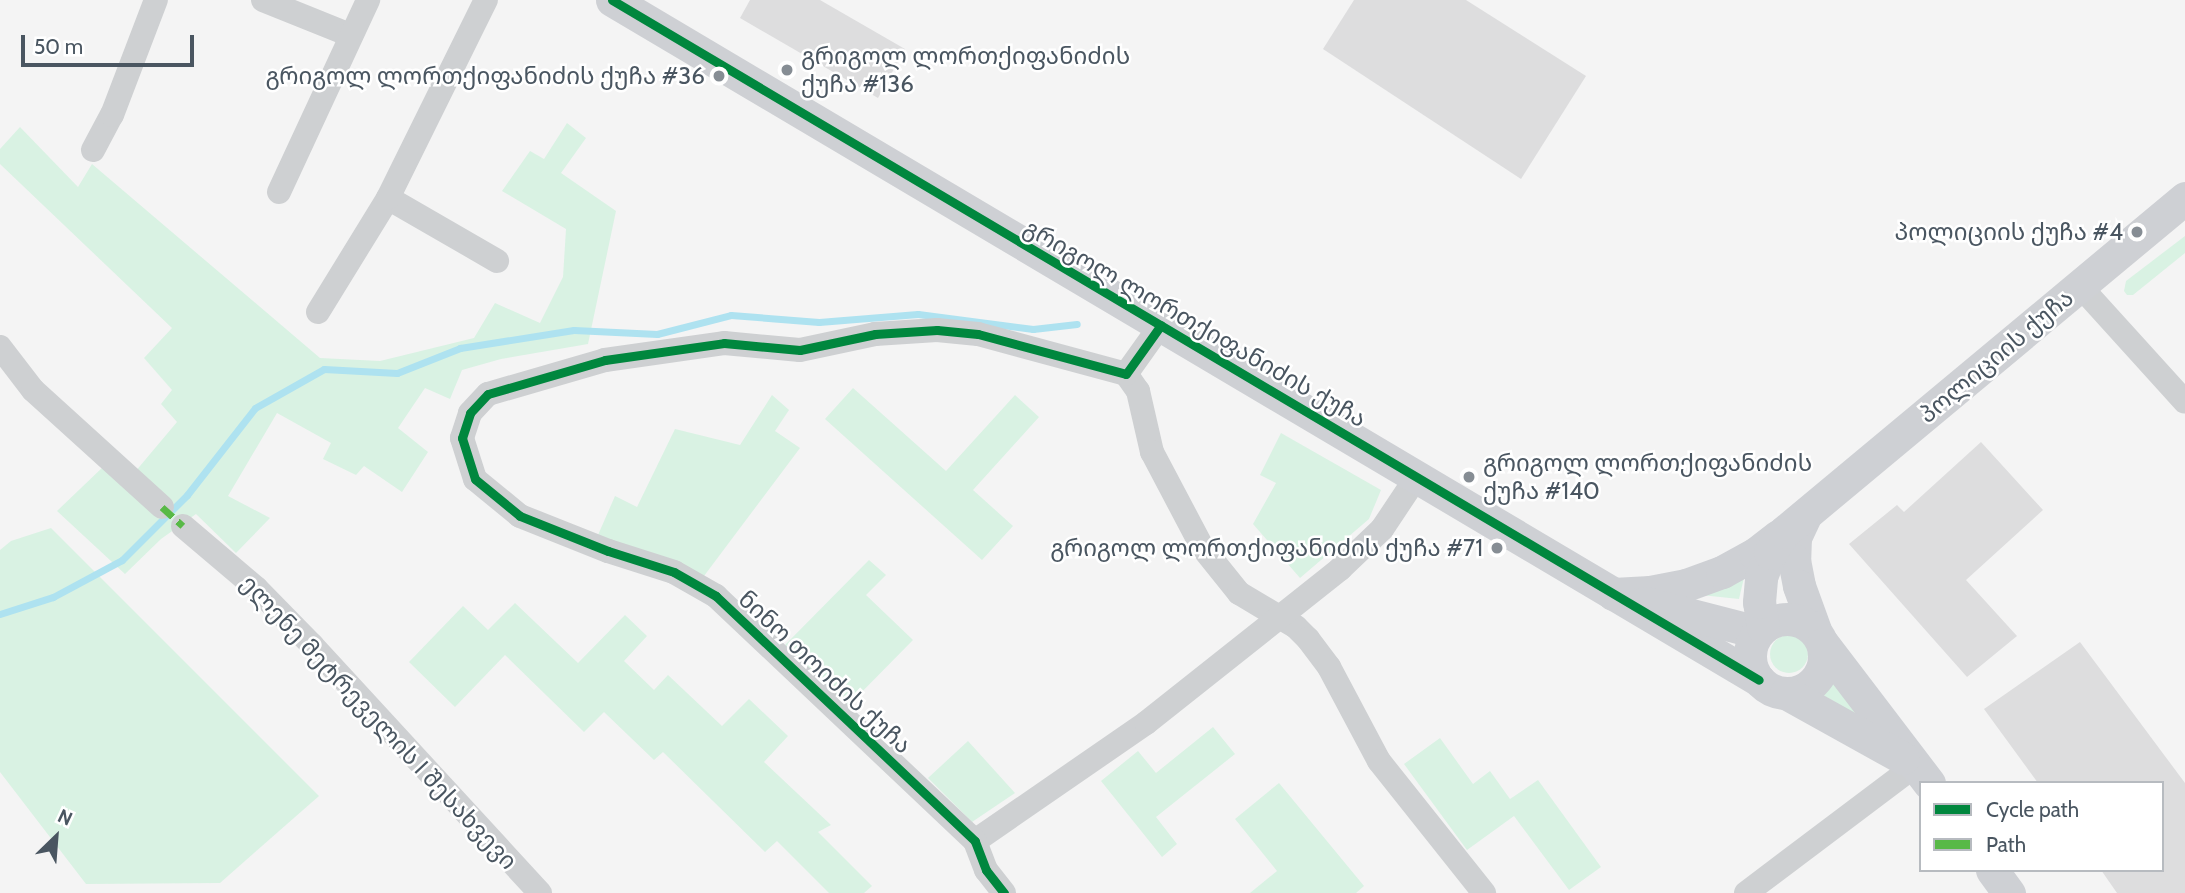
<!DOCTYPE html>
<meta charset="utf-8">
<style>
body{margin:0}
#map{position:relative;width:2185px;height:893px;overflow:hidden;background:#f4f4f4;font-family:Cabin,"Noto Sans Georgian",sans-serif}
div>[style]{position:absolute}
.green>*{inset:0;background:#d9f2e3}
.round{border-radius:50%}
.stream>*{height:7px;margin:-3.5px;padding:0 3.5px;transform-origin:3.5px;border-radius:3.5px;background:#aee2f0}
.building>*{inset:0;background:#ddddde}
.street>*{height:24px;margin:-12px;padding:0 12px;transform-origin:12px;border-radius:12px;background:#ced0d2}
.secondary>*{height:33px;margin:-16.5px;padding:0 16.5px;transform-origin:16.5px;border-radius:16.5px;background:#ced0d4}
.secondary>.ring{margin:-16.5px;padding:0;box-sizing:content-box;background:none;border:33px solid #ced0d4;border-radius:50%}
.quiet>*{height:7px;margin-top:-3.5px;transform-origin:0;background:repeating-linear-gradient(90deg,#58b947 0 14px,transparent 0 21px)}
.cycleway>*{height:9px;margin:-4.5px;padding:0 4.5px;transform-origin:4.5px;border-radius:4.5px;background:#00873e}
.dots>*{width:19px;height:19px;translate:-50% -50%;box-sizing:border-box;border:4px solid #fff;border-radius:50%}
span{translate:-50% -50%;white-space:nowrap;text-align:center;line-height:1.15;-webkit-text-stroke:5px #fff;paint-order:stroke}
.poi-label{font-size:24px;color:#4a5661}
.left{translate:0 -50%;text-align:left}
.right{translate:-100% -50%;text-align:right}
.street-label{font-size:24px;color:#4a5661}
.legend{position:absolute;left:1919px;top:781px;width:245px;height:91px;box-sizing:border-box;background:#fff;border:2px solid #b7bbc0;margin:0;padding:9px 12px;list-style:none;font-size:21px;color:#4a5661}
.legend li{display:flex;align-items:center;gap:14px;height:35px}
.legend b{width:35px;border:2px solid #b7bbc0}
.north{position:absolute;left:21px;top:802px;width:70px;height:70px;-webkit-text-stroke:5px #fff;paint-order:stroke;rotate:25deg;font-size:19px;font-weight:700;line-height:28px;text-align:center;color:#4a5661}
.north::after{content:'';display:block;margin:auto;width:24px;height:32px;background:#4a5661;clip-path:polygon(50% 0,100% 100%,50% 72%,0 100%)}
.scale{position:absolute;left:21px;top:35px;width:173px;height:32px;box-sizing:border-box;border:4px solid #4a5661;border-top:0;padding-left:9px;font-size:21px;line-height:24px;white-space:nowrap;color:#4a5661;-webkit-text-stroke:5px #fff;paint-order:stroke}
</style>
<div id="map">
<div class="green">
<div style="clip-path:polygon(567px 123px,586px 138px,561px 173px,616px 211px,588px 344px,501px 359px,462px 370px,450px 399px,425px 388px,398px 428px,428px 452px,402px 492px,364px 466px,356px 475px,323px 459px,331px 443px,277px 413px,228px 496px,270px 518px,236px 553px,196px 514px,161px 539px,125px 574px,57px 511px,104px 466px,124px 485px,177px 422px,161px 404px,172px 390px,144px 358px,172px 328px,0 164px,0 149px,20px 127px,78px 187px,92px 164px,320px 358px,380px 361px,474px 338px,495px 303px,540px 323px,563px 277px,566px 229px,502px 191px,530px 151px,544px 159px)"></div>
<div style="clip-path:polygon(2185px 236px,2185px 253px,2133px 295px,2127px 295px,2124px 291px,2126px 281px)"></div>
<div style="clip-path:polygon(853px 388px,946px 471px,1015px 395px,1039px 417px,973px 490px,1013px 526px,982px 560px,825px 419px)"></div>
<div style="clip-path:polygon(772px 395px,789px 410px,775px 431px,800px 448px,704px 576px,598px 535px,615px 496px,637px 507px,675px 429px,740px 445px)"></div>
<div style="clip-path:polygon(1281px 433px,1381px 490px,1369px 519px,1300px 578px,1253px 524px,1276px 483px,1260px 475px)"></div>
<div style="clip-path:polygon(51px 528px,319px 796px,220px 883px,86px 884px,0 772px,0 550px,11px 541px)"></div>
<div style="clip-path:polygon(869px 560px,886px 575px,866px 595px,913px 640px,848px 706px,785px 645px)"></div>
<div style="clip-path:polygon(1746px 569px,1739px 599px,1701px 595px)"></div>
<div style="clip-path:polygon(515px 603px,578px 663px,625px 615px,647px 636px,624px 661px,654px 690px,668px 675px,722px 726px,749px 699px,788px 736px,764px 762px,831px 825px,818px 832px,872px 886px,864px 893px,829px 893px,777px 841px,765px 852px,663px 752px,654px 760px,604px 712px,584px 732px,505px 655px,455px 707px,409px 662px,463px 606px,488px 630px)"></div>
<div class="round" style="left:1770px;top:635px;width:38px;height:38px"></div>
<div style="clip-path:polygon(1835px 675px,1876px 726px,1821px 694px)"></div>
<div style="clip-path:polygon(1213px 727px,1235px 754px,1156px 817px,1177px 844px,1162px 857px,1101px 781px,1138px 751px,1156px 773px)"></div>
<div style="clip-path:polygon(1440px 738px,1473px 784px,1490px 771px,1510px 799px,1538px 780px,1601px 867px,1569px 890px,1514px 816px,1467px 850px,1404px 764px)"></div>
<div style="clip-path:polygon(968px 741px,1015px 793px,972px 822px,928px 778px)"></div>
<div style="clip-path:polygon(1279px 783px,1364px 886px,1356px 893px,1250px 893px,1277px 871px,1235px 819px)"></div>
</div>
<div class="stream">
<div style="left:0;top:614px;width:56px;rotate:-17.8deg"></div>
<div style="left:53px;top:597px;width:78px;rotate:-28.2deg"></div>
<div style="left:122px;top:560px;width:92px;rotate:-45deg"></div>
<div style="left:187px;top:495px;width:110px;rotate:-52deg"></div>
<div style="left:255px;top:408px;width:79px;rotate:-29.5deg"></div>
<div style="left:324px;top:369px;width:73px;rotate:3.1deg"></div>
<div style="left:397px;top:373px;width:68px;rotate:-21.6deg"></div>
<div style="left:460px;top:348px;width:115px;rotate:-9deg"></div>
<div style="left:574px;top:330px;width:83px;rotate:2.8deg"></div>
<div style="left:657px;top:334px;width:76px;rotate:-14.4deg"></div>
<div style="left:731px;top:315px;width:88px;rotate:4.5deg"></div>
<div style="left:819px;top:322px;width:99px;rotate:-4.6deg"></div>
<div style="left:918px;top:314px;width:116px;rotate:7.4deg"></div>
<div style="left:1033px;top:329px;width:44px;rotate:-6.5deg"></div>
</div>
<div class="building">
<div style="clip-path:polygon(750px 0,820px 0,905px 49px,878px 98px,740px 18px)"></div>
<div style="clip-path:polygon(1354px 0,1466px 0,1586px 76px,1521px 179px,1323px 49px)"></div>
<div style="clip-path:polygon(1981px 442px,2043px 510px,1966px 580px,2017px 636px,1967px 677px,1849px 544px,1897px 505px,1904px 512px)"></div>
<div style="clip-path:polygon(2080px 642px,2185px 783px,2185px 893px,2117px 893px,2101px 870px,2162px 870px,2162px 783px,2038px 783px,1984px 709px)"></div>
</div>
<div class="street">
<div style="left:263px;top:0;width:94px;rotate:21.9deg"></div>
<div style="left:93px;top:150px;width:40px;rotate:-62deg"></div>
<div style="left:112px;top:115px;width:123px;rotate:-69.1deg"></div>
<div style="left:279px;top:192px;width:212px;rotate:-65.1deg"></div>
<div style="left:388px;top:198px;width:126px;rotate:30deg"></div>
<div style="left:2080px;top:286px;width:156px;rotate:47.8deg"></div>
<div style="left:318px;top:312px;width:134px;rotate:-58.4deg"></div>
<div style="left:388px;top:198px;width:221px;rotate:-63.7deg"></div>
<div style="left:0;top:347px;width:54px;rotate:52.5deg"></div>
<div style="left:33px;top:390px;width:174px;rotate:42.2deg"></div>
<div style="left:1126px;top:374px;width:21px;rotate:55deg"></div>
<div style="left:1138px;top:391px;width:63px;rotate:77.1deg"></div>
<div style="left:1152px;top:452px;width:107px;rotate:62.2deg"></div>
<div style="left:1202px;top:547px;width:59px;rotate:51.2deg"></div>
<div style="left:1239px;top:593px;width:66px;rotate:30.8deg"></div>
<div style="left:1296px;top:627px;width:17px;rotate:45deg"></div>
<div style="left:1308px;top:639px;width:35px;rotate:53deg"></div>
<div style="left:1329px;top:667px;width:106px;rotate:62deg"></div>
<div style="left:1379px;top:761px;width:169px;rotate:51.5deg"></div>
<div style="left:183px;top:526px;width:96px;rotate:40.3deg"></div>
<div style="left:256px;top:588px;width:80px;rotate:45.5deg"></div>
<div style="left:312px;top:645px;width:337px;rotate:47.4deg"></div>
<div style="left:975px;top:841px;width:208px;rotate:-34.6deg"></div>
<div style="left:1146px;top:723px;width:248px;rotate:-38.4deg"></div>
<div style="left:1340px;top:569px;width:58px;rotate:-43.6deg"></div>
<div style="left:1382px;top:529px;width:65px;rotate:-56.3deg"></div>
<div style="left:1004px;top:893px;width:29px;rotate:-128deg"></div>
<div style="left:986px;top:870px;width:31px;rotate:-111deg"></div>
<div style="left:975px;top:841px;width:357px;rotate:-136.6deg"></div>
<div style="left:716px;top:596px;width:48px;rotate:-150.3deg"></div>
<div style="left:674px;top:572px;width:69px;rotate:-162.3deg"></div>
<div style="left:608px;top:551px;width:95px;rotate:-158.3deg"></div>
<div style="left:520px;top:516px;width:58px;rotate:-140.6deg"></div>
<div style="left:475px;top:479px;width:43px;rotate:-107.6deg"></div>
<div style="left:462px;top:438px;width:26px;rotate:-72deg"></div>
<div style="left:470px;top:413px;width:26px;rotate:-47deg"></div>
<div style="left:488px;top:394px;width:122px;rotate:-16.2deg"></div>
<div style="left:605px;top:360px;width:120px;rotate:-8.1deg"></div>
<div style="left:724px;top:343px;width:76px;rotate:5.3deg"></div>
<div style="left:800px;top:350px;width:77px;rotate:-12deg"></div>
<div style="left:875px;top:334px;width:62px;rotate:-3.7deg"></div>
<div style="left:937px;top:330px;width:41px;rotate:5.6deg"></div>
<div style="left:978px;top:334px;width:153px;rotate:15.1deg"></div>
<div style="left:1126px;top:374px;width:60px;rotate:-54.5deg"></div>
<div style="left:1746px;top:893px;width:213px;rotate:-37deg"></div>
</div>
<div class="secondary">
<div style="left:612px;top:0;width:1333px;rotate:30.66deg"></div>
<div style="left:1805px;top:516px;width:23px;rotate:115deg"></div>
<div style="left:1795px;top:537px;width:23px;rotate:92deg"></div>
<div style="left:1794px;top:560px;width:26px;rotate:79deg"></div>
<div style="left:1799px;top:586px;width:47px;rotate:70deg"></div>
<div style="left:1613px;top:594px;width:37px;rotate:-3deg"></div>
<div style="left:1650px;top:592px;width:37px;rotate:-11deg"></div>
<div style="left:1686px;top:585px;width:38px;rotate:-20deg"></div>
<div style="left:1722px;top:572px;width:38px;rotate:-29deg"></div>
<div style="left:1755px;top:554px;width:29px;rotate:-38deg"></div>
<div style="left:1645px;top:603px;width:116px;rotate:14.5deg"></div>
<div class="ring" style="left:1750px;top:619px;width:41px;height:41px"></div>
<div style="left:1763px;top:627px;width:25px;rotate:-99deg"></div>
<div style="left:1759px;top:602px;width:25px;rotate:-85deg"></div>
<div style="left:1761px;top:577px;width:26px;rotate:-69deg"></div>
<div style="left:1770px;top:553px;width:25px;rotate:-56deg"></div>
<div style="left:1784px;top:532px;width:522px;rotate:-39.79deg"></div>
<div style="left:1823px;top:644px;width:175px;rotate:52.7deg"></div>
<div style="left:1786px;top:693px;width:134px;rotate:29.1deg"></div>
<div style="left:1992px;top:870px;width:29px;rotate:54deg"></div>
</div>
<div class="quiet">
<div style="left:162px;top:507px;width:28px;rotate:42deg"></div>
</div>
<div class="cycleway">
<div style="left:612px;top:0;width:1333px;rotate:30.66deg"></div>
<div style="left:1004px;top:893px;width:29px;rotate:-128deg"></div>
<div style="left:986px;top:870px;width:31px;rotate:-111deg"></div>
<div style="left:975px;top:841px;width:357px;rotate:-136.6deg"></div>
<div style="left:716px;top:596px;width:48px;rotate:-150.3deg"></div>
<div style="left:674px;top:572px;width:69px;rotate:-162.3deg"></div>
<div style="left:608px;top:551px;width:95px;rotate:-158.3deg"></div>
<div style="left:520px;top:516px;width:58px;rotate:-140.6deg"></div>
<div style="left:475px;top:479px;width:43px;rotate:-107.6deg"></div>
<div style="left:462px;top:438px;width:26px;rotate:-72deg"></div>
<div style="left:470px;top:413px;width:26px;rotate:-47deg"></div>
<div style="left:488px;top:394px;width:122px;rotate:-16.2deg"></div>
<div style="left:605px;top:360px;width:120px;rotate:-8.1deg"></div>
<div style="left:724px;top:343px;width:76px;rotate:5.3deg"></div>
<div style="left:800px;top:350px;width:77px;rotate:-12deg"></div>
<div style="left:875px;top:334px;width:62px;rotate:-3.7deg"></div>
<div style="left:937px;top:330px;width:41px;rotate:5.6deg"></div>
<div style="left:978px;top:334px;width:153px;rotate:15.1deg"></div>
<div style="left:1126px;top:374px;width:60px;rotate:-54.5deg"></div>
</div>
<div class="dots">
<div style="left:787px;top:70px;background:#868d94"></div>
<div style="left:719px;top:76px;background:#868d94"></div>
<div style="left:2137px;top:232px;background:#868d94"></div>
<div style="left:1469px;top:477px;background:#868d94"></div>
<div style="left:1497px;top:548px;background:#868d94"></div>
</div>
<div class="poi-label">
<span class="left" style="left:801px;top:70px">გრიგოლ ლორთქიფანიძის<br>ქუჩა #136</span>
<span class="right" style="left:705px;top:76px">გრიგოლ ლორთქიფანიძის ქუჩა #36</span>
<span class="right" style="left:2123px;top:232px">პოლიციის ქუჩა #4</span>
<span class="left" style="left:1483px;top:477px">გრიგოლ ლორთქიფანიძის<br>ქუჩა #140</span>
<span class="right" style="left:1483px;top:548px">გრიგოლ ლორთქიფანიძის ქუჩა #71</span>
</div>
<div class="street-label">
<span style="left:1195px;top:323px;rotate:30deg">გრიგოლ ლორთქიფანიძის ქუჩა</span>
<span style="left:1996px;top:356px;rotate:-40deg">პოლიციის ქუჩა</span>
<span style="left:825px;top:672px;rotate:43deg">ნინო თოიძის ქუჩა</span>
<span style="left:379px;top:722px;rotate:47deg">ელენე მეტრეველის I შესახვევი</span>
</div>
<ul class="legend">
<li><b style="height:9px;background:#00873e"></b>Cycle path</li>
<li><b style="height:9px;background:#58b947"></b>Path</li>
</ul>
<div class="north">N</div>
<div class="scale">50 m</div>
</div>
